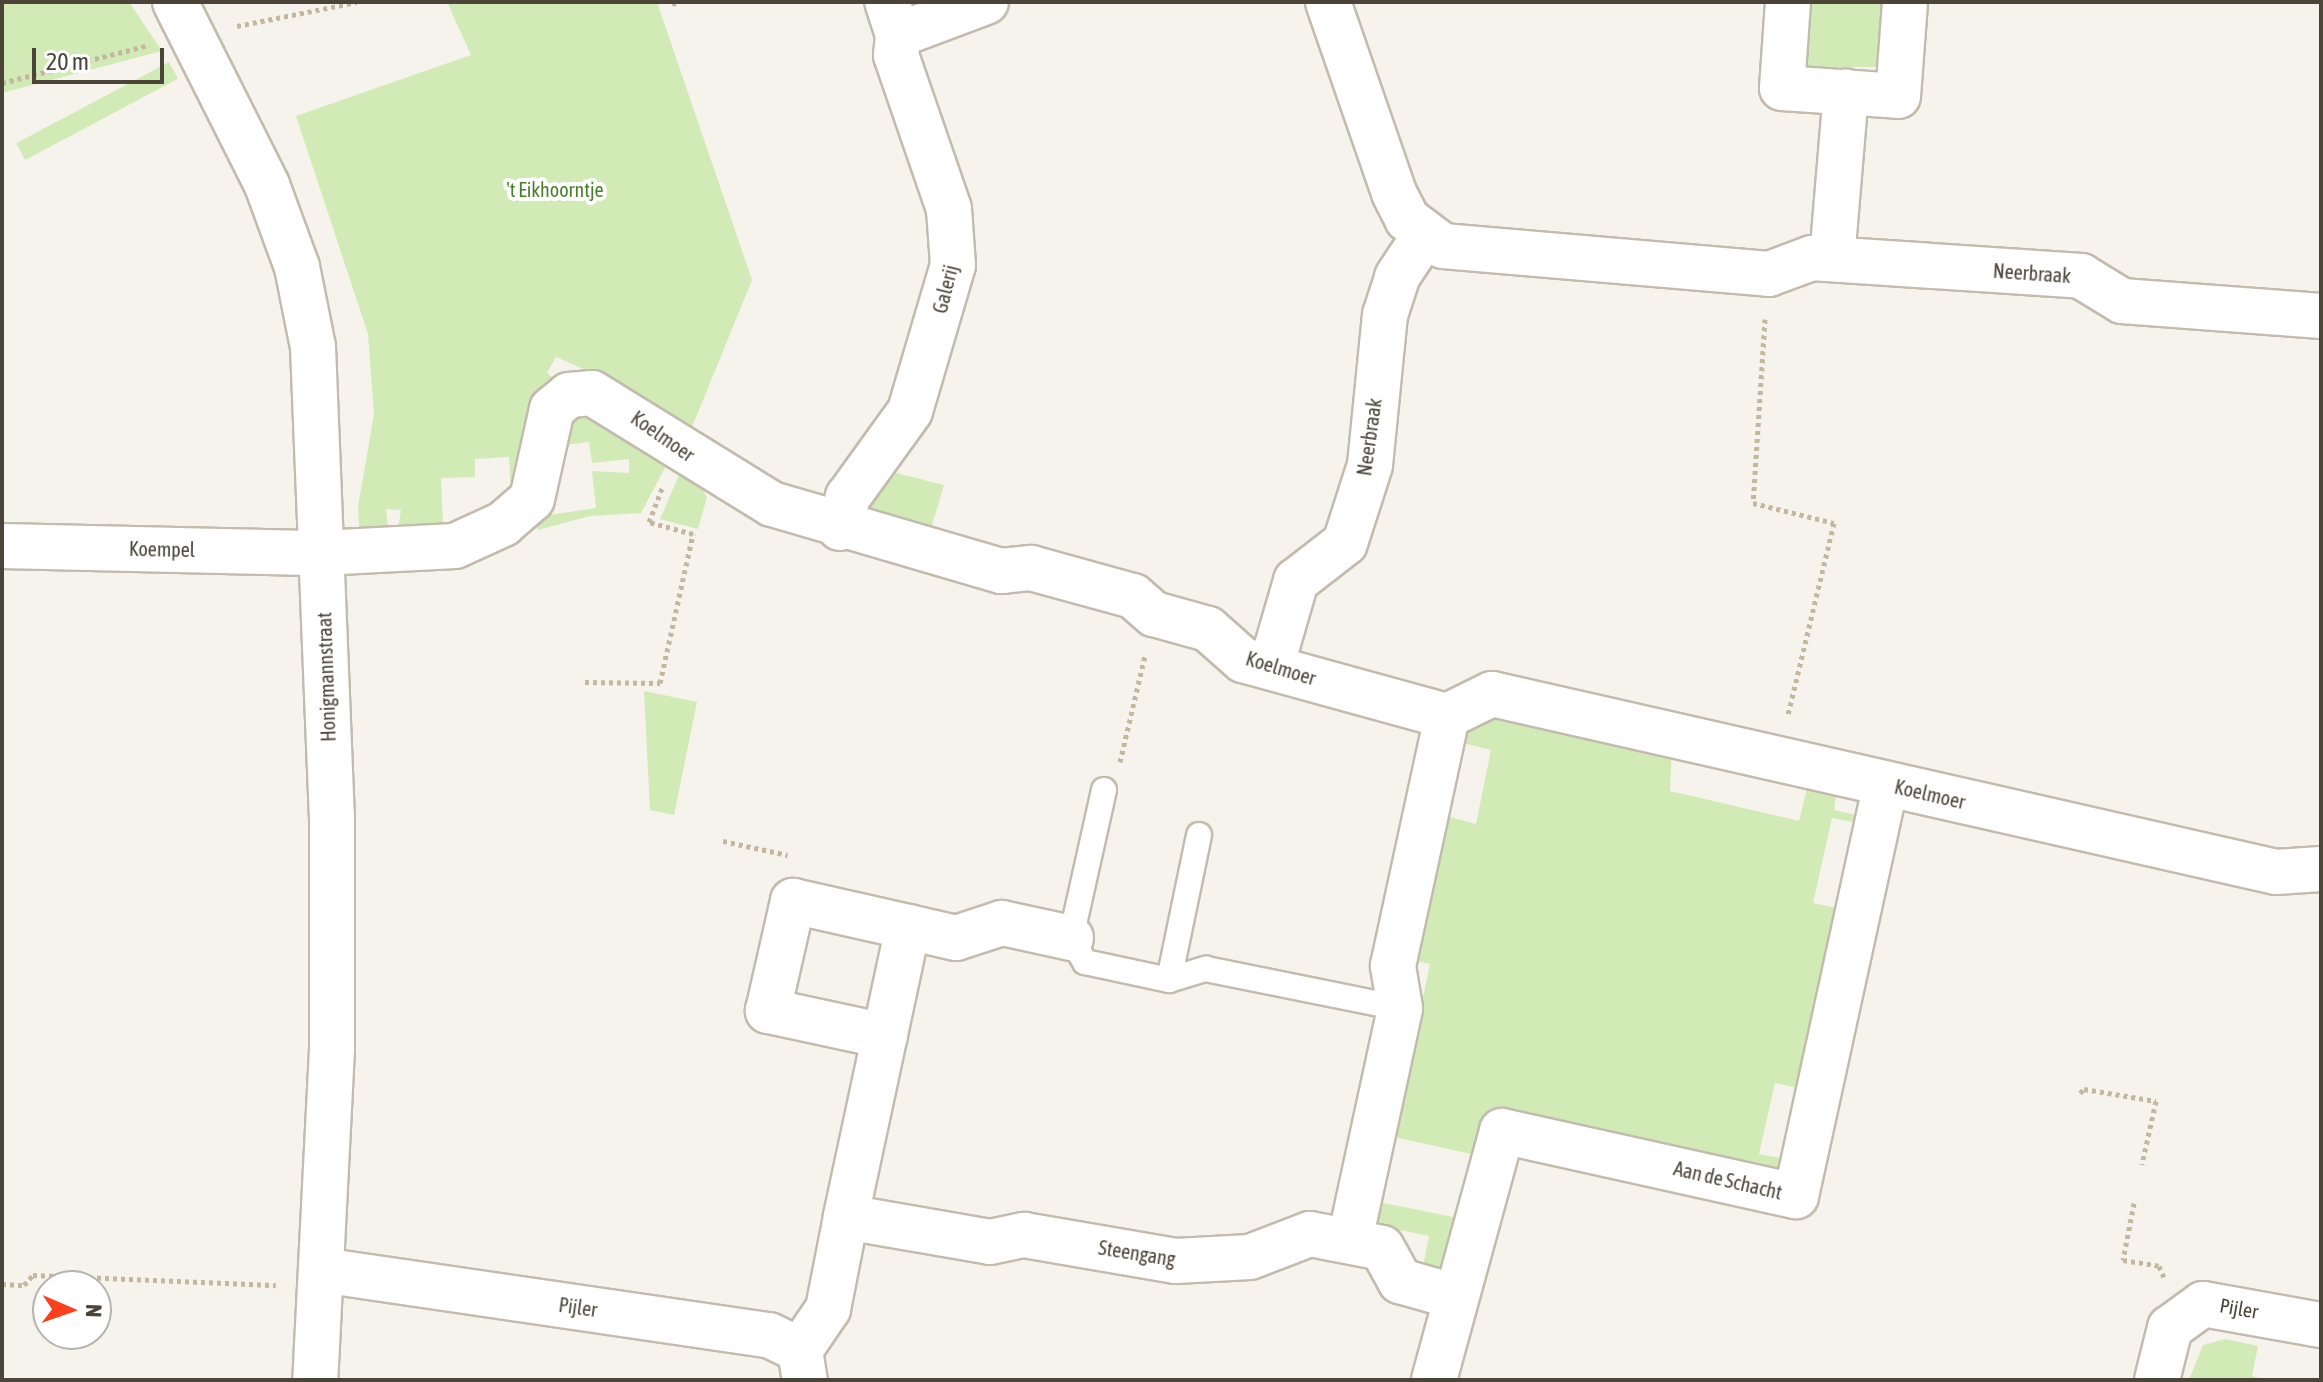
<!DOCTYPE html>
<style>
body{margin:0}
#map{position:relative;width:2323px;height:1382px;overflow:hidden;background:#f6f3ec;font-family:"Asap Condensed",sans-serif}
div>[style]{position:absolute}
.green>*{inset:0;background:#d2eab5;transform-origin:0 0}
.path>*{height:5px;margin-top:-2.5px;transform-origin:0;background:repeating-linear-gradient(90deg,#c4b79f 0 4px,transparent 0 8px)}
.roads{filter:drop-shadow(2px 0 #c2bbae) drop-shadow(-2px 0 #c2bbae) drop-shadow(0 2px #c2bbae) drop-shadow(0 -2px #c2bbae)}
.service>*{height:24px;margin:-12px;padding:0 12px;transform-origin:12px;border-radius:12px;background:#fff}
.minor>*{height:44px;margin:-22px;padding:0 22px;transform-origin:22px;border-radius:22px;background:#fff}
span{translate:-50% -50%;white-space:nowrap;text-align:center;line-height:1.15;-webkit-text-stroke:8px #fff;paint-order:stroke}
.park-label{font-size:20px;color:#4a7f2a}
.street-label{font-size:20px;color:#4b4439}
.frame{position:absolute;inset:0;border:4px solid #4b4439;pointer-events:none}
.north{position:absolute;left:32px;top:1270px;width:80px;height:80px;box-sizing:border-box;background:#fff;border:2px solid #b7b4b0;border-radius:50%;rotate:92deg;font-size:22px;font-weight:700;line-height:32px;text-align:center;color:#4b4439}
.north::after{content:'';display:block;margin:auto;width:28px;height:36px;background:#fc3f1d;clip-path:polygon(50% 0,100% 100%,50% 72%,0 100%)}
.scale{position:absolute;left:32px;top:48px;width:132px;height:36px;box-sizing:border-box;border:4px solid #4b4439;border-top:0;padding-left:10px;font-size:24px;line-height:28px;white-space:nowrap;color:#4b4439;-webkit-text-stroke:6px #fff;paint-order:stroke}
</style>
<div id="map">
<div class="green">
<div style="clip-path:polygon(2px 2px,129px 2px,162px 51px,2px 93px)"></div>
<div style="clip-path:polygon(447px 2px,657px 2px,752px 280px,688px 437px,595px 374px,556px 357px,547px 373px,555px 380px,530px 455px,511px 492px,509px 457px,475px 459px,475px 477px,441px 478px,443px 526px,396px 541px,401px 510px,386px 509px,390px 542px,360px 542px,358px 507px,374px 414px,368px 334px,296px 116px,471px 55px)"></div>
<div style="left:1808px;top:2px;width:84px;height:65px"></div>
<div style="left:169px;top:62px;width:19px;height:173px;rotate:62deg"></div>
<div style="clip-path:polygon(582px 412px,668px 462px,641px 513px,590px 516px,538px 530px,536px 517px,596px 508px,592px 471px,629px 473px,629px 459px,592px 463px,589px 442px,556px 446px,558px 430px)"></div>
<div style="clip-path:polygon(899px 462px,896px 473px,944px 485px,929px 535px,871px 518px,863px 501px)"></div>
<div style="clip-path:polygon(691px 472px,707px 497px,698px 529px,660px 519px,680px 473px)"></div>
<div style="clip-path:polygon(644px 691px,697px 702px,674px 815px,650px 810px)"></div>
<div style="clip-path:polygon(1475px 713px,1672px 748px,1670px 791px,1799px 821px,1810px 776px,1838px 783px,1834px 810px,1865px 817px,1863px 824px,1832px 818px,1813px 903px,1845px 910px,1806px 1090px,1775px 1083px,1759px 1154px,1791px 1160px,1787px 1180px,1494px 1116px,1485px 1157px,1394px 1137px,1430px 964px,1413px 960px,1442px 815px,1476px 824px,1491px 750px,1459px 742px)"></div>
<div style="clip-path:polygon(1379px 1202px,1463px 1219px,1452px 1271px,1423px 1266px,1429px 1236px,1375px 1225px)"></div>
<div style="clip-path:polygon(2225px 1339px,2258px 1346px,2252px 1376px,2268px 1380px,2189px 1380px,2203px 1345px)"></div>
</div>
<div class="path">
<div style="left:672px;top:4px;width:6px;rotate:-18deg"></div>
<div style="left:237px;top:26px;width:122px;rotate:-11.3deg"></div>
<div style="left:2px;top:83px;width:152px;rotate:-14.5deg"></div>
<div style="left:1765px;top:319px;width:184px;rotate:93.7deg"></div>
<div style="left:1753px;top:503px;width:83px;rotate:13.9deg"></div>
<div style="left:1834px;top:523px;width:197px;rotate:103.5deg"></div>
<div style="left:585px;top:682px;width:75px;rotate:0.8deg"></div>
<div style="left:660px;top:683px;width:153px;rotate:-77.5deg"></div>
<div style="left:693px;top:534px;width:46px;rotate:-164.7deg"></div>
<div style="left:649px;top:522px;width:39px;rotate:-69deg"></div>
<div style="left:1120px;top:762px;width:110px;rotate:-76.8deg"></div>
<div style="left:723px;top:841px;width:66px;rotate:12.2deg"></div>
<div style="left:2080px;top:1093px;width:6px;rotate:-45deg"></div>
<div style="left:2084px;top:1089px;width:73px;rotate:9.5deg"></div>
<div style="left:2156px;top:1101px;width:65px;rotate:102.5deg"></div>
<div style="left:2134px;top:1203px;width:58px;rotate:100.9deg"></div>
<div style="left:2123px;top:1260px;width:36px;rotate:9deg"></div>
<div style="left:2159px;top:1266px;width:12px;rotate:66deg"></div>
<div style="left:2px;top:1284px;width:22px;rotate:3deg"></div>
<div style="left:24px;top:1285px;width:13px;rotate:-48deg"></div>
<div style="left:33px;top:1275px;width:243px;rotate:2.4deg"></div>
</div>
<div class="roads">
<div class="service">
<div style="left:1104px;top:790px;width:152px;rotate:102.6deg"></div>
<div style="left:1071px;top:938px;width:28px;rotate:60deg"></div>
<div style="left:1085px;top:962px;width:86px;rotate:12.1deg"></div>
<div style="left:1169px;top:980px;width:39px;rotate:-17deg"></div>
<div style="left:1206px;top:969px;width:198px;rotate:11.4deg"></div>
<div style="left:1169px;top:980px;width:148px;rotate:-78.3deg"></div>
</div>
<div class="minor">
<div style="left:175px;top:2px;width:205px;rotate:63.3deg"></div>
<div style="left:267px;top:185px;width:87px;rotate:69.9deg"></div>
<div style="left:297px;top:267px;width:82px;rotate:78.7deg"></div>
<div style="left:313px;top:347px;width:470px;rotate:87.7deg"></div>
<div style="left:332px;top:817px;width:232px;rotate:90deg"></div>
<div style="left:332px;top:1049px;width:331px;rotate:92.9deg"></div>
<div style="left:1328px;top:2px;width:202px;rotate:70.9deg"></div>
<div style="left:1394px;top:193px;width:29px;rotate:63deg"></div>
<div style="left:1407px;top:219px;width:45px;rotate:36.9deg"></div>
<div style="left:1443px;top:246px;width:327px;rotate:4.9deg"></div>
<div style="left:1769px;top:274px;width:46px;rotate:-20.4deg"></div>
<div style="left:1812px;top:258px;width:270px;rotate:3.8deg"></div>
<div style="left:2081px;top:276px;width:48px;rotate:31.4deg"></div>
<div style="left:2122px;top:301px;width:200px;rotate:4.3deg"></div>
<div style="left:1788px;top:2px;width:86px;rotate:94deg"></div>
<div style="left:1782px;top:88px;width:116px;rotate:3.9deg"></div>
<div style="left:1898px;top:96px;width:94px;rotate:-85.7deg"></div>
<div style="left:898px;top:35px;width:94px;rotate:-20.6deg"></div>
<div style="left:1832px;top:259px;width:168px;rotate:-85.2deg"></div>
<div style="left:840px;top:528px;width:32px;rotate:-76deg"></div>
<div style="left:848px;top:497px;width:106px;rotate:-54.2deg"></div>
<div style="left:910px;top:411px;width:152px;rotate:-73.6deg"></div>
<div style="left:953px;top:265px;width:56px;rotate:-94.1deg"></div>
<div style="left:949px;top:209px;width:163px;rotate:-109deg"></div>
<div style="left:896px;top:55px;width:20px;rotate:-84deg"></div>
<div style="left:898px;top:35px;width:35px;rotate:-108deg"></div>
<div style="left:2px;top:546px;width:319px;rotate:1.3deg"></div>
<div style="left:321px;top:553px;width:134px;rotate:-3deg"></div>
<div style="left:455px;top:546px;width:53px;rotate:-24.6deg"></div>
<div style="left:503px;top:524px;width:38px;rotate:-41deg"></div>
<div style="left:532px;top:499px;width:92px;rotate:-77.5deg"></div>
<div style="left:552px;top:409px;width:22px;rotate:-39deg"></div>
<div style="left:569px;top:395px;width:23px;rotate:-5deg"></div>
<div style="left:592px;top:393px;width:211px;rotate:31.7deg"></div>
<div style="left:772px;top:504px;width:239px;rotate:16.3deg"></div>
<div style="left:1001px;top:571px;width:30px;rotate:-6deg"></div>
<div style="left:1031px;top:568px;width:106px;rotate:15.4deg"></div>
<div style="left:1133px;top:596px;width:28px;rotate:41deg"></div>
<div style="left:1154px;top:614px;width:56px;rotate:15.5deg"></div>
<div style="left:1208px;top:629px;width:47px;rotate:41.5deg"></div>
<div style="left:1243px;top:660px;width:212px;rotate:15.4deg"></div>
<div style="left:1447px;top:716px;width:50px;rotate:-26.1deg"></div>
<div style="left:1492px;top:694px;width:804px;rotate:12.79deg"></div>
<div style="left:2276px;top:872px;width:45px;rotate:-3.8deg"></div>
<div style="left:1271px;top:667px;width:90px;rotate:-73.8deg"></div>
<div style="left:1296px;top:581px;width:62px;rotate:-37.8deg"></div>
<div style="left:1345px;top:543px;width:82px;rotate:-72.2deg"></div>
<div style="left:1370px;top:465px;width:151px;rotate:-84.3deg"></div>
<div style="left:1385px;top:315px;width:40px;rotate:-72deg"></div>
<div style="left:1397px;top:277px;width:49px;rotate:-56.6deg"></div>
<div style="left:1071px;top:938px;width:71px;rotate:-167.7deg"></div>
<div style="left:1002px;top:923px;width:48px;rotate:161.9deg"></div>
<div style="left:956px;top:938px;width:49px;rotate:-167.1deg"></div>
<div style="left:908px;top:927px;width:297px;rotate:102.1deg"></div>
<div style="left:846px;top:1217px;width:146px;rotate:9.8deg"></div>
<div style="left:990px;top:1242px;width:35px;rotate:-12deg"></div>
<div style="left:1024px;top:1235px;width:154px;rotate:9.7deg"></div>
<div style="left:1176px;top:1261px;width:74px;rotate:-3.1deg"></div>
<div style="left:1250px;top:1257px;width:64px;rotate:-21deg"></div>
<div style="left:1310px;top:1234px;width:73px;rotate:11deg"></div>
<div style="left:1382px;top:1248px;width:38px;rotate:61deg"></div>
<div style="left:1400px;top:1281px;width:55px;rotate:15.8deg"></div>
<div style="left:885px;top:1036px;width:120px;rotate:-167.9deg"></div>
<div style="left:768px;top:1011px;width:113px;rotate:-77.2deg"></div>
<div style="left:793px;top:901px;width:118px;rotate:12.7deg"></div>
<div style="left:1350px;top:1240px;width:237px;rotate:-77.8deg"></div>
<div style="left:1400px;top:1008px;width:43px;rotate:-99.5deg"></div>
<div style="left:1393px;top:966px;width:256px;rotate:-77.8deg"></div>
<div style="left:321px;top:1270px;width:453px;rotate:8.3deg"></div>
<div style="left:769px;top:1335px;width:34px;rotate:26deg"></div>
<div style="left:800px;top:1350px;width:30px;rotate:81deg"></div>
<div style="left:800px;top:1350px;width:50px;rotate:-55.7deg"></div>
<div style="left:828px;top:1309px;width:94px;rotate:-78.9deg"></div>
<div style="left:1434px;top:1380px;width:258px;rotate:-74.7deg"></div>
<div style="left:1502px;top:1131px;width:301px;rotate:12.5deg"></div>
<div style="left:1796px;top:1196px;width:422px;rotate:-77.7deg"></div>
<div style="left:2157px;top:1380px;width:54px;rotate:-76deg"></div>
<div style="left:2170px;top:1328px;width:41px;rotate:-36deg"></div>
<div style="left:2203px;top:1304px;width:120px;rotate:10.1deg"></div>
</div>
</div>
<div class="park-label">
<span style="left:555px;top:189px">'t Eikhoorntje</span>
</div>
<div class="street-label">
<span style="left:2032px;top:273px;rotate:4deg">Neerbraak</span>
<span style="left:945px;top:289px;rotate:-76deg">Galerij</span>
<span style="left:663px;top:436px;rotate:35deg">Koelmoer</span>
<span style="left:1369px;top:437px;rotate:-82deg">Neerbraak</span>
<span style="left:162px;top:549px;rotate:1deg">Koempel</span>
<span style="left:1281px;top:668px;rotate:17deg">Koelmoer</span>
<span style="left:326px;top:677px;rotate:-92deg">Honigmannstraat</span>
<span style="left:1930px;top:794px;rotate:13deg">Koelmoer</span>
<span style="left:1728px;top:1180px;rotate:13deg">Aan de Schacht</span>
<span style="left:1137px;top:1253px;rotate:9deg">Steengang</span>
<span style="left:578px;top:1307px;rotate:8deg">Pijler</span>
<span style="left:2239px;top:1308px;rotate:10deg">Pijler</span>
</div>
<div class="frame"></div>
<div class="north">N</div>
<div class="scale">20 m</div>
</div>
